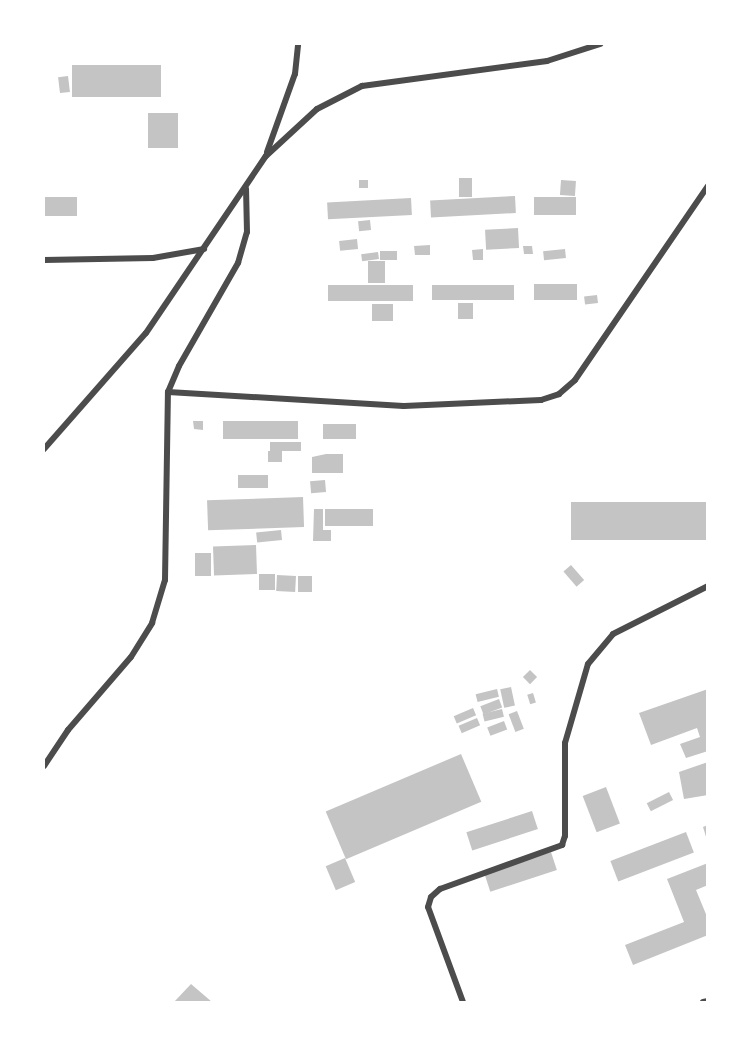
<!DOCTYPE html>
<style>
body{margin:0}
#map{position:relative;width:751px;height:1046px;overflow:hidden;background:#fff;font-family:Jost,sans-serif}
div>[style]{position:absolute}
.building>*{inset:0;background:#c4c4c4;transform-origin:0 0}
.minor>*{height:6px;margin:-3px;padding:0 3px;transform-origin:3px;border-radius:3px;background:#4c4c4c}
span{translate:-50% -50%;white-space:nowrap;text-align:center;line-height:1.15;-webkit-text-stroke:4.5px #fff;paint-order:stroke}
.frame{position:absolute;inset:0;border:45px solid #fff;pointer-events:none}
</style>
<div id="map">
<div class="building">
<div style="left:72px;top:65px;width:89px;height:32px"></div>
<div style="left:68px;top:76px;width:16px;height:10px;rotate:83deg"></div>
<div style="left:148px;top:113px;width:30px;height:35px"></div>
<div style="left:459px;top:178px;width:13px;height:19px"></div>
<div style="left:368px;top:180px;width:8px;height:9px;rotate:90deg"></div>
<div style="left:561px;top:180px;width:15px;height:15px;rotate:4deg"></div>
<div style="left:515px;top:196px;width:17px;height:85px;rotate:87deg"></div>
<div style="left:44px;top:197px;width:33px;height:19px"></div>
<div style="left:534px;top:197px;width:42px;height:18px"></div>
<div style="left:411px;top:198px;width:17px;height:84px;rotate:87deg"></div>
<div style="left:370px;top:220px;width:10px;height:12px;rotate:84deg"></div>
<div style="left:518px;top:228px;width:20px;height:33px;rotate:87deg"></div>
<div style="left:357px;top:239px;width:10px;height:18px;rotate:84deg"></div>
<div style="clip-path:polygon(430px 245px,430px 255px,415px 255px,414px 246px)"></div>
<div style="clip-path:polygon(523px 246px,532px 246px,533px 254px,524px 254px)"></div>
<div style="clip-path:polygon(483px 249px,483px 260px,473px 260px,472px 250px)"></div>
<div style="left:565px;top:249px;width:9px;height:22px;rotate:84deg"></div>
<div style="left:380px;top:251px;width:17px;height:9px"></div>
<div style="left:378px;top:252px;width:7px;height:17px;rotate:82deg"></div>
<div style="left:368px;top:261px;width:17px;height:22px"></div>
<div style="left:577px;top:284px;width:16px;height:43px;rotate:90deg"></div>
<div style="left:328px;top:285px;width:85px;height:16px"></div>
<div style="left:514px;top:285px;width:15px;height:82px;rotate:90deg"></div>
<div style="left:597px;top:295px;width:8px;height:13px;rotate:83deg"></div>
<div style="left:458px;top:303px;width:15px;height:16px"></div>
<div style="left:372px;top:304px;width:21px;height:17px"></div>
<div style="clip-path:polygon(193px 421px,203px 421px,203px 430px,194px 429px)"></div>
<div style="left:298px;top:421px;width:18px;height:75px;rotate:90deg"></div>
<div style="left:356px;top:424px;width:15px;height:33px;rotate:90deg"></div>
<div style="left:270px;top:442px;width:31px;height:9px"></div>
<div style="left:282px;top:451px;width:11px;height:14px;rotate:90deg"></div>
<div style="clip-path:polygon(326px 454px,343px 454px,343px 473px,312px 473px,312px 457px)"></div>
<div style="left:238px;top:475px;width:30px;height:13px"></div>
<div style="left:325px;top:480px;width:12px;height:15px;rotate:85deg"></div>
<div style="left:303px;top:497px;width:30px;height:96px;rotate:88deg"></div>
<div style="left:708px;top:502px;width:38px;height:137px;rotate:90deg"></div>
<div style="clip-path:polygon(314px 509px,323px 509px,323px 530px,331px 530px,331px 541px,313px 541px)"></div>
<div style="left:325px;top:509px;width:48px;height:17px"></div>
<div style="left:281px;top:530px;width:10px;height:25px;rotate:84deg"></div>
<div style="left:256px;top:545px;width:29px;height:43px;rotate:88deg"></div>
<div style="left:195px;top:553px;width:16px;height:23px"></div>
<div style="left:571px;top:565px;width:20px;height:10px;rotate:49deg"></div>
<div style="left:259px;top:574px;width:16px;height:16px"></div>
<div style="left:277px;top:575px;width:19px;height:16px;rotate:3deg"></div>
<div style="left:298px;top:576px;width:14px;height:16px"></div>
<div style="left:530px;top:670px;width:10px;height:10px;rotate:45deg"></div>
<div style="left:511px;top:687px;width:19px;height:11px;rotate:78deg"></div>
<div style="left:497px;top:689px;width:8px;height:22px;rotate:76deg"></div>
<div style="clip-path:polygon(708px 689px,708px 751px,686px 758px,680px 744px,700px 737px,697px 728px,651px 745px,639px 713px)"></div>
<div style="left:533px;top:693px;width:10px;height:6px;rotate:73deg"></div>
<div style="left:499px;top:699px;width:9px;height:20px;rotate:69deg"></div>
<div style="left:473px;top:708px;width:8px;height:21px;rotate:67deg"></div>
<div style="left:502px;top:709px;width:8px;height:20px;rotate:76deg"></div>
<div style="left:517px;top:711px;width:19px;height:9px;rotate:69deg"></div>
<div style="left:477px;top:718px;width:8px;height:20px;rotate:67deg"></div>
<div style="left:504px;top:721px;width:9px;height:18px;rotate:69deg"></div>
<div style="left:461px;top:754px;width:52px;height:147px;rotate:67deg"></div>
<div style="clip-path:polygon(708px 762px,708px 795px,684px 799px,679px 772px)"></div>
<div style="left:606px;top:787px;width:39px;height:25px;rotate:69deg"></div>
<div style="left:669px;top:792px;width:9px;height:25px;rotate:63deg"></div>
<div style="left:532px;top:811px;width:19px;height:69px;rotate:72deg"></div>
<div style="clip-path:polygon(708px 825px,708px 840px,707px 840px,703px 827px)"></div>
<div style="left:686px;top:832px;width:22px;height:81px;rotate:69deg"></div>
<div style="left:551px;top:852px;width:19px;height:70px;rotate:72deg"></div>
<div style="left:345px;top:858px;width:26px;height:21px;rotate:67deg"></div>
<div style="clip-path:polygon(708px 863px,708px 885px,696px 890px,708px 919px,708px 935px,633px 965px,625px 945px,684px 922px,667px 879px)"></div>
<div style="clip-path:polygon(191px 984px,212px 1002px,174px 1002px)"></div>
</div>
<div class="minor">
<div style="left:267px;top:152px;width:83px;rotate:-70.3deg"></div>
<div style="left:295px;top:74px;width:30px;rotate:-84deg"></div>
<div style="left:44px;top:260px;width:109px;rotate:-1.1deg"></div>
<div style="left:153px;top:258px;width:52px;rotate:-10deg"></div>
<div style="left:168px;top:392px;width:236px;rotate:3.4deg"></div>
<div style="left:404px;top:406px;width:137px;rotate:-2.5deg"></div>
<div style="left:541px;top:400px;width:19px;rotate:-18deg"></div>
<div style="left:559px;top:394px;width:21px;rotate:-41deg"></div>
<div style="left:575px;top:380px;width:235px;rotate:-55.6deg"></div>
<div style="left:44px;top:449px;width:154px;rotate:-48.7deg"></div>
<div style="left:146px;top:333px;width:214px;rotate:-55.9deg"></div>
<div style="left:266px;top:156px;width:69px;rotate:-42.7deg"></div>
<div style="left:317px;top:109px;width:51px;rotate:-27.1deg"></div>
<div style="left:362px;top:86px;width:187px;rotate:-7.7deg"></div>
<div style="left:547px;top:61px;width:56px;rotate:-17.8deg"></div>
<div style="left:44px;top:766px;width:43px;rotate:-56.3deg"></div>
<div style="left:68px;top:730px;width:96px;rotate:-49.2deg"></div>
<div style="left:131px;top:657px;width:40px;rotate:-58deg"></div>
<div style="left:152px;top:623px;width:45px;rotate:-73.2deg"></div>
<div style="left:165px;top:580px;width:188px;rotate:-89.1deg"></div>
<div style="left:168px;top:392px;width:28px;rotate:-67deg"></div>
<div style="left:179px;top:366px;width:119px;rotate:-60.2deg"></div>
<div style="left:238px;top:263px;width:32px;rotate:-74deg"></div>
<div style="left:247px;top:232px;width:43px;rotate:-91.3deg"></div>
<div style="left:463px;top:1002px;width:101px;rotate:-110.2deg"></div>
<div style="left:428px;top:907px;width:10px;rotate:-73deg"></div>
<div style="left:431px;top:897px;width:12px;rotate:-42deg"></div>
<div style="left:440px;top:889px;width:130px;rotate:-19.8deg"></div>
<div style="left:562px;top:845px;width:9px;rotate:-72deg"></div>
<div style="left:565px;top:836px;width:93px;rotate:-90deg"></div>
<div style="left:565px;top:743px;width:82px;rotate:-73.8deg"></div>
<div style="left:588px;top:664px;width:39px;rotate:-50deg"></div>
<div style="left:613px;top:634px;width:106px;rotate:-26.8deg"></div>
<div style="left:703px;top:1002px;width:5px;rotate:-11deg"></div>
</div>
<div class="frame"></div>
</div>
